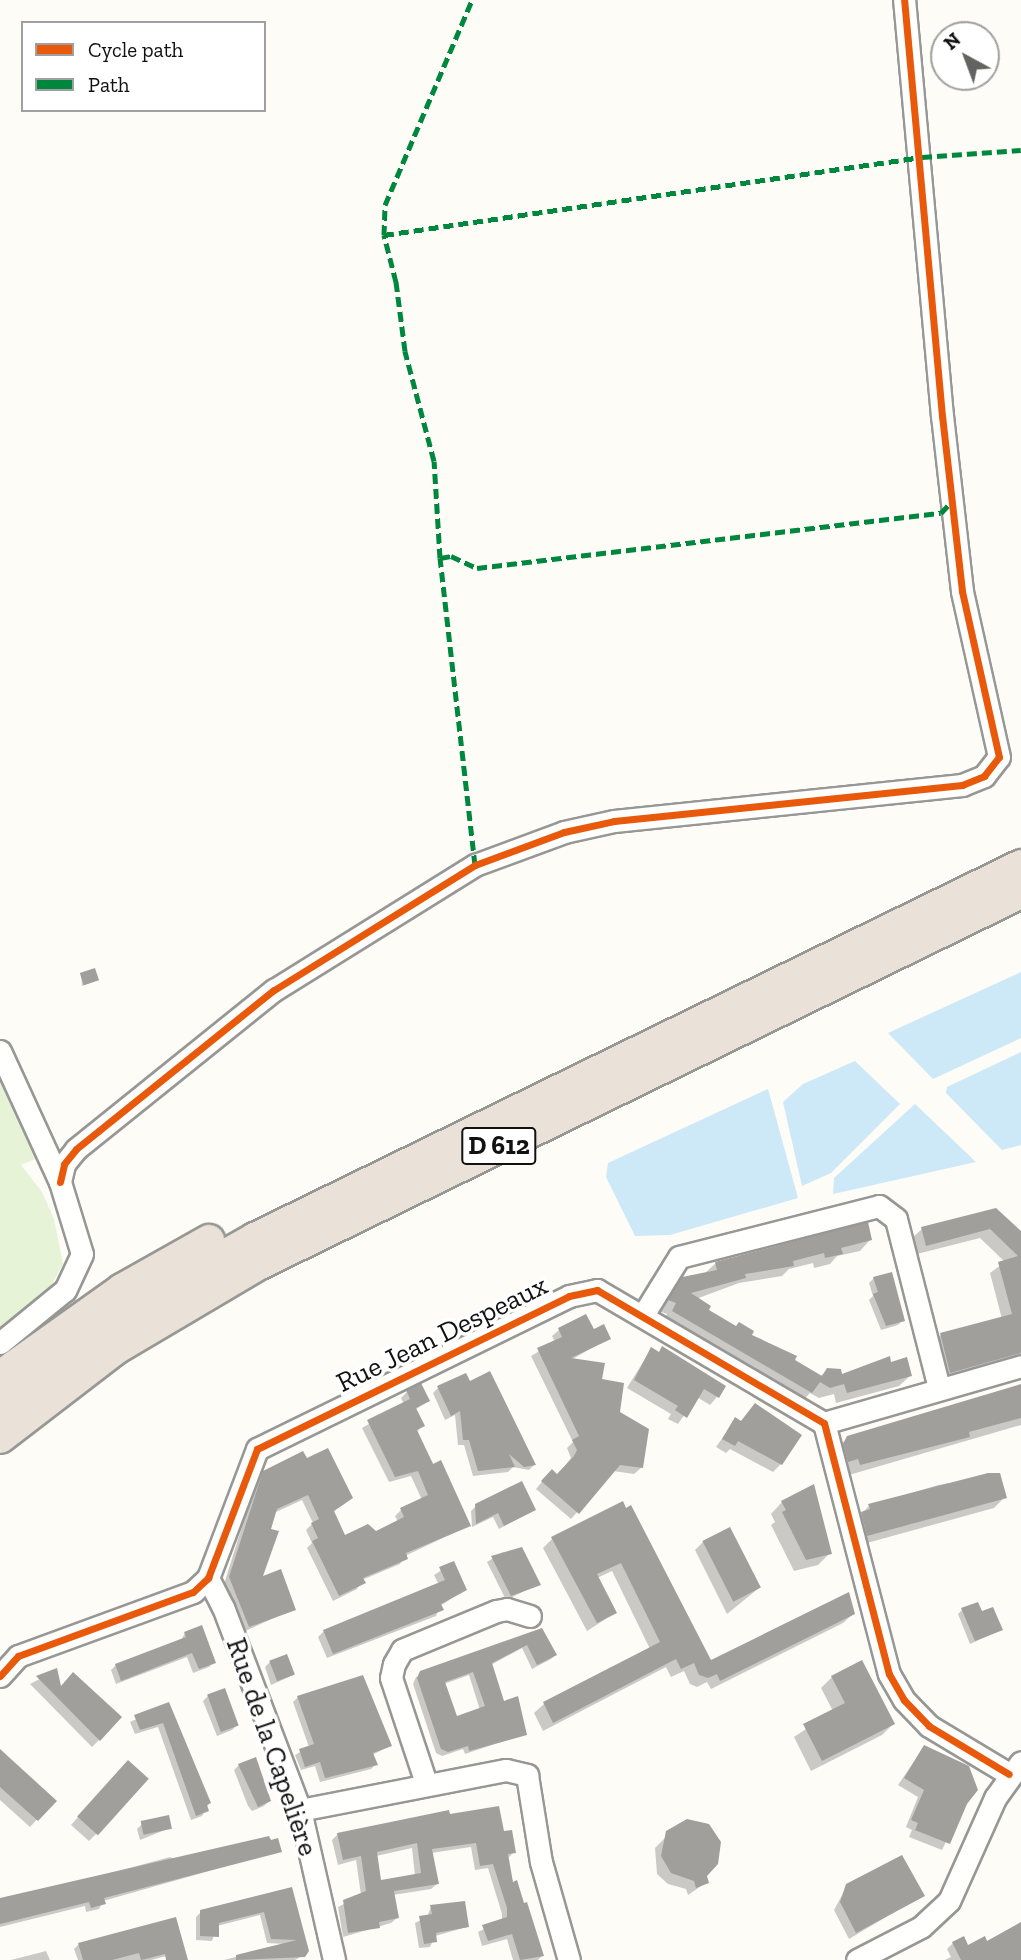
<!DOCTYPE html>
<meta charset="utf-8">
<style>
body{margin:0}
#map{position:relative;width:1021px;height:1960px;overflow:hidden;background:#fdfcf7;font-family:"Zilla Slab",serif}
div>[style]{position:absolute}
.green>*{inset:0;background:#e7f3d7}
.water>*{inset:0;background:#cde8f7}
.shadow>*{inset:0;background:#0003}
.building>*{inset:0;background:#a19f9c;transform-origin:0 0}
.roads{filter:drop-shadow(2px 0 #979795) drop-shadow(-2px 0 #979795) drop-shadow(0 2px #979795) drop-shadow(0 -2px #979795)}
.minor>*{height:21px;margin:-10.5px;padding:0 10.5px;transform-origin:10.5px;border-radius:10.5px;background:#fffffe}
.highway>*{height:30px;margin:-15px;padding:0 15px;transform-origin:15px;border-radius:15px;background:#eae1d8}
.quiet>*{height:5px;margin-top:-2.5px;transform-origin:0;background:repeating-linear-gradient(90deg,#00873e 0 10px,transparent 0 15px)}
.cycleway>*{height:7px;margin:-3.5px;padding:0 3.5px;transform-origin:3.5px;border-radius:3.5px;background:#e8590c}
span{translate:-50% -50%;white-space:nowrap;text-align:center;line-height:1.15;-webkit-text-stroke:7px #fff;paint-order:stroke}
.shield-label span{padding:2px 5px;background:#fff;border:2px solid;border-radius:5px;-webkit-text-stroke-width:0}
.shield-label{font-size:26px;color:#111;font-weight:700}
.street-label{font-size:28px;color:#111}
.legend{position:absolute;left:21px;top:21px;width:245px;height:91px;box-sizing:border-box;background:#fff;border:2px solid #a0a0a0;margin:0;padding:9px 12px;list-style:none;font-size:21px;color:#111}
.legend li{display:flex;align-items:center;gap:14px;height:35px}
.legend b{width:35px;border:2px solid #a0a0a0}
.north{position:absolute;left:930px;top:21px;width:70px;height:70px;box-sizing:border-box;background:#fff;border:2px solid #a0a0a0;border-radius:50%;rotate:319deg;font-size:19px;font-weight:700;line-height:28px;text-align:center;color:#111}
.north::after{content:'';display:block;margin:auto;width:24px;height:32px;background:#646362;clip-path:polygon(50% 0,100% 100%,50% 72%,0 100%)}
</style>
<div id="map">
<div class="green">
<div style="clip-path:polygon(0 1073px,38px 1158px,21px 1165px,42px 1192px,54px 1219px,63px 1264px,51px 1286px,0 1329px)"></div>
</div>
<div class="water">
<div style="clip-path:polygon(1021px 972px,1021px 1038px,933px 1079px,888px 1033px)"></div>
<div style="clip-path:polygon(1021px 1052px,1021px 1145px,1002px 1150px,946px 1093px,947px 1087px)"></div>
<div style="clip-path:polygon(855px 1061px,900px 1104px,831px 1173px,802px 1186px,783px 1102px,803px 1084px)"></div>
<div style="clip-path:polygon(768px 1089px,798px 1198px,670px 1235px,635px 1236px,606px 1177px,608px 1163px)"></div>
<div style="clip-path:polygon(915px 1104px,976px 1162px,833px 1194px,834px 1178px)"></div>
</div>
<div class="shadow">
<div style="clip-path:polygon(81px 975px,97px 980px,82px 986px)"></div>
<div style="clip-path:polygon(996px 1210px,1021px 1234px,1021px 1360px,941px 1381px,931px 1344px,941px 1335px,1002px 1319px,990px 1273px,1005px 1262px,980px 1238px,917px 1254px,912px 1238px,922px 1229px)"></div>
<div style="clip-path:polygon(870px 1240px,860px 1251px,837px 1256px,830px 1264px,814px 1268px,813px 1263px,789px 1269px,782px 1276px,739px 1283px,696px 1299px,706px 1311px,820px 1377px,827px 1370px,841px 1376px,910px 1376px,899px 1386px,836px 1403px,834px 1394px,819px 1398px,810px 1393px,800px 1403px,662px 1322px,667px 1314px,659px 1311px,672px 1290px,683px 1278px,704px 1274px,716px 1263px)"></div>
<div style="clip-path:polygon(874px 1278px,903px 1320px,898px 1325px,881px 1330px,869px 1300px,873px 1296px,869px 1283px)"></div>
<div style="clip-path:polygon(559px 1330px,593px 1331px,609px 1338px,571px 1360px,600px 1381px,641px 1468px,634px 1474px,613px 1471px,571px 1519px,536px 1489px,545px 1478px,557px 1476px,571px 1458px,567px 1448px,573px 1442px,531px 1356px,555px 1342px,552px 1336px)"></div>
<div style="clip-path:polygon(651px 1349px,723px 1387px,717px 1397px,710px 1405px,697px 1397px,678px 1424px,668px 1419px,671px 1414px,627px 1388px)"></div>
<div style="clip-path:polygon(1021px 1386px,1021px 1425px,849px 1475px,848px 1469px,837px 1471px,837px 1449px,848px 1437px)"></div>
<div style="clip-path:polygon(438px 1388px,534px 1465px,529px 1470px,513px 1467px,508px 1472px,473px 1476px,464px 1445px,458px 1445px,455px 1415px,445px 1420px,433px 1393px)"></div>
<div style="clip-path:polygon(407px 1392px,428px 1401px,415px 1410px,422px 1426px,416px 1433px,468px 1526px,405px 1556px,400px 1564px,362px 1580px,357px 1589px,333px 1601px,307px 1548px,312px 1543px,306px 1530px,313px 1523px,302px 1500px,274px 1513px,260px 1579px,294px 1609px,243px 1632px,224px 1584px,257px 1479px,264px 1472px,344px 1504px,332px 1512px,344px 1537px,376px 1533px,398px 1522px,395px 1516px,401px 1510px,422px 1500px,411px 1476px,389px 1482px,362px 1428px,404px 1404px,401px 1398px)"></div>
<div style="clip-path:polygon(735px 1420px,781px 1464px,773px 1472px,730px 1449px,726px 1453px,716px 1447px)"></div>
<div style="clip-path:polygon(999px 1475px,1005px 1497px,994px 1508px,856px 1546px,851px 1524px,869px 1506px,938px 1485px)"></div>
<div style="clip-path:polygon(782px 1502px,830px 1553px,818px 1565px,794px 1571px,771px 1525px,775px 1522px,771px 1514px)"></div>
<div style="clip-path:polygon(622px 1504px,710px 1663px,853px 1614px,843px 1623px,711px 1689px,707px 1682px,697px 1687px,690px 1684px,684px 1671px,671px 1677px,666px 1667px,543px 1731px,534px 1713px,544px 1704px,650px 1649px,612px 1571px,597px 1578px,615px 1613px,587px 1631px,543px 1548px,552px 1539px)"></div>
<div style="clip-path:polygon(476px 1506px,534px 1510px,499px 1529px,493px 1517px,472px 1527px,471px 1511px)"></div>
<div style="clip-path:polygon(703px 1542px,759px 1588px,727px 1614px,695px 1550px)"></div>
<div style="clip-path:polygon(503px 1552px,539px 1584px,506px 1600px,487px 1562px)"></div>
<div style="clip-path:polygon(453px 1563px,465px 1590px,440px 1606px,436px 1616px,327px 1658px,318px 1637px,324px 1631px,439px 1585px,434px 1575px)"></div>
<div style="clip-path:polygon(962px 1610px,981px 1614px,1001px 1630px,970px 1644px,958px 1614px)"></div>
<div style="clip-path:polygon(evenodd,541px 1630px,555px 1655px,551px 1659px,532px 1669px,522px 1648px,491px 1665px,503px 1703px,525px 1734px,465px 1754px,463px 1749px,442px 1756px,436px 1753px,413px 1684px,416px 1677px,541px 1630px,469px 1675px,480px 1710px,456px 1718px,444px 1684px,469px 1675px)"></div>
<div style="clip-path:polygon(185px 1633px,214px 1662px,209px 1667px,193px 1673px,187px 1657px,116px 1684px,111px 1670px,116px 1665px,181px 1640px)"></div>
<div style="clip-path:polygon(270px 1662px,293px 1675px,271px 1685px,265px 1667px)"></div>
<div style="clip-path:polygon(55px 1671px,60px 1689px,99px 1740px,92px 1747px,30px 1684px)"></div>
<div style="clip-path:polygon(832px 1677px,893px 1724px,882px 1735px,811px 1771px,794px 1737px,833px 1711px,821px 1688px)"></div>
<div style="clip-path:polygon(208px 1696px,237px 1725px,232px 1730px,217px 1736px,203px 1701px)"></div>
<div style="clip-path:polygon(298px 1697px,390px 1746px,372px 1755px,376px 1764px,371px 1769px,320px 1782px,315px 1766px,301px 1770px,295px 1755px,309px 1747px,293px 1702px)"></div>
<div style="clip-path:polygon(168px 1704px,209px 1803px,202px 1816px,191px 1820px,158px 1727px,135px 1734px,130px 1722px)"></div>
<div style="clip-path:polygon(924px 1747px,965px 1803px,942px 1850px,909px 1837px,912px 1830px,906px 1827px,918px 1797px,898px 1785px)"></div>
<div style="clip-path:polygon(0 1754px,54px 1801px,30px 1827px,0 1800px)"></div>
<div style="clip-path:polygon(239px 1765px,269px 1801px,264px 1806px,252px 1811px,248px 1806px,234px 1770px)"></div>
<div style="clip-path:polygon(120px 1770px,97px 1833px,89px 1841px,71px 1825px)"></div>
<div style="clip-path:polygon(evenodd,449px 1816px,502px 1833px,514px 1852px,507px 1859px,511px 1884px,542px 1956px,538px 1960px,513px 1960px,507px 1939px,482px 1946px,478px 1932px,502px 1920px,502px 1914px,488px 1868px,475px 1870px,471px 1847px,431px 1853px,437px 1884px,431px 1889px,393px 1895px,397px 1918px,391px 1923px,343px 1937px,338px 1907px,361px 1895px,356px 1860px,338px 1865px,332px 1840px,338px 1834px,449px 1816px,412px 1848px,415px 1876px,380px 1882px,376px 1856px,412px 1848px)"></div>
<div style="clip-path:polygon(680px 1823px,704px 1824px,707px 1882px,688px 1895px,686px 1889px,668px 1884px,657px 1874px,655px 1848px)"></div>
<div style="clip-path:polygon(142px 1824px,170px 1828px,140px 1840px,137px 1829px)"></div>
<div style="clip-path:polygon(280px 1851px,103px 1901px,99px 1909px,86px 1912px,85px 1906px,0 1927px,0 1903px,170px 1857px,179px 1861px)"></div>
<div style="clip-path:polygon(847px 1886px,923px 1895px,849px 1939px,834px 1910px)"></div>
<div style="clip-path:polygon(291px 1889px,302px 1956px,295px 1960px,224px 1960px,285px 1944px,267px 1943px,260px 1915px,217px 1926px,212px 1941px,196px 1940px,196px 1917px,201px 1912px)"></div>
<div style="clip-path:polygon(431px 1907px,467px 1927px,435px 1936px,430px 1947px,419px 1948px,415px 1923px,427px 1917px)"></div>
<div style="clip-path:polygon(1021px 1924px,1021px 1960px,945px 1960px,951px 1957px,947px 1949px,953px 1943px,968px 1947px,986px 1943px)"></div>
<div style="clip-path:polygon(79px 1944px,178px 1953px,151px 1960px,78px 1960px,74px 1949px)"></div>
<div style="clip-path:polygon(46px 1951px,50px 1960px,11px 1960px)"></div>
</div>
<div class="building">
<div style="left:95px;top:968px;width:13px;height:16px;rotate:72deg"></div>
<div style="clip-path:polygon(996px 1208px,1021px 1231px,1021px 1353px,950px 1373px,940px 1333px,1012px 1314px,998px 1262px,1018px 1256px,990px 1229px,926px 1246px,921px 1227px)"></div>
<div style="clip-path:polygon(868px 1222px,872px 1240px,841px 1248px,843px 1254px,825px 1258px,824px 1253px,793px 1261px,794px 1266px,745px 1274px,746px 1278px,691px 1293px,711px 1306px,709px 1310px,736px 1326px,739px 1322px,754px 1331px,752px 1335px,797px 1356px,795px 1360px,822px 1376px,827px 1368px,841px 1369px,842px 1374px,890px 1356px,891px 1362px,907px 1357px,912px 1376px,847px 1393px,844px 1384px,830px 1388px,820px 1382px,812px 1393px,672px 1311px,676px 1303px,668px 1300px,682px 1277px,717px 1270px,715px 1262px)"></div>
<div style="clip-path:polygon(892px 1272px,905px 1321px,886px 1326px,873px 1294px,878px 1292px,873px 1277px)"></div>
<div style="clip-path:polygon(586px 1314px,594px 1329px,604px 1324px,611px 1339px,571px 1358px,605px 1363px,602px 1379px,624px 1383px,620px 1412px,649px 1429px,643px 1468px,620px 1465px,579px 1514px,541px 1481px,552px 1469px,557px 1474px,574px 1456px,577px 1450px,572px 1440px,579px 1436px,537px 1348px,562px 1337px,558px 1328px)"></div>
<div style="clip-path:polygon(662px 1346px,726px 1386px,719px 1398px,704px 1389px,687px 1418px,675px 1410px,678px 1406px,634px 1380px,651px 1347px,659px 1352px)"></div>
<div style="clip-path:polygon(490px 1371px,516px 1424px,536px 1465px,524px 1467px,509px 1454px,515px 1467px,478px 1471px,469px 1440px,463px 1440px,460px 1411px,451px 1416px,437px 1386px,466px 1373px,470px 1381px)"></div>
<div style="clip-path:polygon(421px 1383px,430px 1401px,416px 1408px,425px 1426px,417px 1430px,433px 1464px,441px 1460px,471px 1526px,406px 1553px,408px 1559px,363px 1578px,366px 1583px,339px 1596px,312px 1541px,318px 1538px,311px 1523px,319px 1519px,308px 1495px,277px 1509px,271px 1529px,279px 1531px,263px 1576px,281px 1569px,296px 1610px,249px 1627px,229px 1577px,263px 1471px,303px 1451px,307px 1458px,328px 1448px,353px 1498px,334px 1511px,345px 1535px,368px 1524px,376px 1531px,404px 1517px,400px 1508px,428px 1495px,418px 1471px,395px 1477px,367px 1420px,410px 1399px,406px 1390px)"></div>
<div style="clip-path:polygon(1021px 1384px,1021px 1418px,969px 1432px,970px 1437px,860px 1465px,858px 1459px,848px 1462px,843px 1444px,847px 1436px)"></div>
<div style="clip-path:polygon(755px 1403px,802px 1435px,782px 1465px,738px 1441px,735px 1446px,722px 1439px,735px 1417px,741px 1421px)"></div>
<div style="clip-path:polygon(988px 1473px,1000px 1473px,1007px 1498px,867px 1536px,861px 1512px,870px 1509px,868px 1504px)"></div>
<div style="clip-path:polygon(522px 1481px,536px 1510px,504px 1526px,498px 1513px,476px 1524px,475px 1504px)"></div>
<div style="clip-path:polygon(814px 1484px,832px 1554px,806px 1560px,782px 1512px,786px 1510px,781px 1501px)"></div>
<div style="clip-path:polygon(623px 1501px,626px 1508px,631px 1505px,711px 1660px,849px 1592px,855px 1614px,720px 1681px,717px 1674px,708px 1678px,699px 1675px,694px 1663px,681px 1669px,676px 1659px,553px 1723px,543px 1702px,660px 1642px,621px 1563px,597px 1574px,617px 1613px,597px 1623px,551px 1537px)"></div>
<div style="left:730px;top:1527px;width:68px;height:31px;rotate:63deg"></div>
<div style="clip-path:polygon(522px 1547px,541px 1585px,511px 1596px,491px 1556px)"></div>
<div style="clip-path:polygon(454px 1561px,467px 1590px,441px 1604px,444px 1610px,333px 1654px,323px 1630px,445px 1580px,439px 1567px)"></div>
<div style="clip-path:polygon(978px 1602px,982px 1611px,993px 1607px,1003px 1630px,975px 1641px,961px 1608px)"></div>
<div style="clip-path:polygon(202px 1625px,216px 1663px,199px 1669px,192px 1653px,121px 1681px,115px 1664px,186px 1637px,184px 1632px)"></div>
<div style="clip-path:polygon(evenodd,542px 1628px,557px 1655px,537px 1665px,527px 1645px,492px 1663px,504px 1701px,518px 1696px,527px 1735px,469px 1751px,468px 1746px,448px 1752px,441px 1749px,417px 1678px,420px 1671px,542px 1628px,473px 1672px,485px 1706px,457px 1716px,445px 1682px,473px 1672px)"></div>
<div style="left:287px;top:1654px;width:22px;height:19px;rotate:69deg"></div>
<div style="clip-path:polygon(862px 1660px,895px 1724px,822px 1761px,803px 1724px,845px 1703px,831px 1676px)"></div>
<div style="clip-path:polygon(57px 1668px,61px 1686px,73px 1672px,122px 1717px,100px 1741px,36px 1676px)"></div>
<div style="clip-path:polygon(363px 1675px,392px 1746px,373px 1753px,378px 1765px,325px 1778px,320px 1762px,305px 1767px,299px 1749px,314px 1744px,297px 1696px)"></div>
<div style="left:225px;top:1688px;width:40px;height:19px;rotate:70deg"></div>
<div style="clip-path:polygon(169px 1702px,211px 1803px,207px 1805px,209px 1811px,196px 1816px,163px 1723px,140px 1730px,134px 1715px)"></div>
<div style="clip-path:polygon(924px 1745px,969px 1766px,978px 1790px,967px 1804px,950px 1844px,915px 1830px,918px 1823px,911px 1820px,924px 1790px,904px 1778px)"></div>
<div style="clip-path:polygon(0 1749px,57px 1801px,38px 1821px,0 1787px)"></div>
<div style="clip-path:polygon(256px 1757px,271px 1801px,258px 1807px,238px 1764px)"></div>
<div style="left:128px;top:1760px;width:28px;height:76px;rotate:42deg"></div>
<div style="clip-path:polygon(evenodd,499px 1806px,504px 1831px,512px 1830px,516px 1853px,508px 1854px,513px 1882px,517px 1880px,524px 1903px,527px 1902px,544px 1956px,520px 1960px,512px 1934px,488px 1941px,482px 1925px,507px 1917px,507px 1908px,493px 1864px,480px 1866px,476px 1843px,432px 1849px,439px 1884px,394px 1891px,399px 1918px,379px 1922px,380px 1928px,348px 1933px,343px 1900px,366px 1891px,361px 1856px,343px 1860px,337px 1833px,449px 1810px,450px 1814px,499px 1806px,417px 1843px,421px 1873px,381px 1880px,377px 1852px,417px 1843px)"></div>
<div style="left:169px;top:1815px;width:14px;height:29px;rotate:78deg"></div>
<div style="clip-path:polygon(687px 1819px,709px 1824px,721px 1842px,718px 1864px,707px 1876px,709px 1883px,696px 1888px,694px 1881px,671px 1873px,661px 1856px,666px 1831px)"></div>
<div style="clip-path:polygon(269px 1836px,271px 1840px,278px 1838px,282px 1852px,104px 1898px,106px 1904px,91px 1908px,89px 1902px,0 1924px,0 1898px)"></div>
<div style="clip-path:polygon(902px 1855px,925px 1896px,856px 1933px,840px 1902px,846px 1884px)"></div>
<div style="clip-path:polygon(292px 1887px,309px 1951px,305px 1957px,236px 1960px,236px 1955px,297px 1940px,271px 1939px,264px 1912px,219px 1923px,219px 1937px,200px 1936px,200px 1910px)"></div>
<div style="clip-path:polygon(465px 1901px,469px 1927px,436px 1933px,437px 1942px,424px 1944px,419px 1916px,432px 1914px,430px 1905px)"></div>
<div style="clip-path:polygon(176px 1917px,188px 1960px,166px 1960px,165px 1954px,141px 1960px,139px 1953px,112px 1960px,83px 1960px,78px 1943px)"></div>
<div style="clip-path:polygon(1021px 1922px,1021px 1960px,961px 1960px,952px 1942px,964px 1936px,968px 1945px,985px 1936px,987px 1941px)"></div>
</div>
<div class="roads">
<div class="minor">
<div style="left:0;top:1051px;width:144px;rotate:65.4deg"></div>
<div style="left:60px;top:1182px;width:75px;rotate:73deg"></div>
<div style="left:82px;top:1254px;width:40px;rotate:115deg"></div>
<div style="left:65px;top:1290px;width:84px;rotate:140.8deg"></div>
<div style="left:60px;top:1182px;width:18px;rotate:-77deg"></div>
<div style="left:64px;top:1164px;width:19px;rotate:-51deg"></div>
<div style="left:76px;top:1149px;width:254px;rotate:-38.8deg"></div>
<div style="left:274px;top:990px;width:237px;rotate:-31.9deg"></div>
<div style="left:475px;top:865px;width:95px;rotate:-20.3deg"></div>
<div style="left:564px;top:832px;width:51px;rotate:-12.4deg"></div>
<div style="left:614px;top:821px;width:350px;rotate:-5.9deg"></div>
<div style="left:962px;top:785px;width:24px;rotate:-22deg"></div>
<div style="left:984px;top:776px;width:24px;rotate:-52deg"></div>
<div style="left:999px;top:757px;width:170px;rotate:-102.6deg"></div>
<div style="left:962px;top:591px;width:176px;rotate:-96.5deg"></div>
<div style="left:942px;top:416px;width:418px;rotate:-95.2deg"></div>
<div style="left:643px;top:1315px;width:68px;rotate:-58.2deg"></div>
<div style="left:679px;top:1257px;width:206px;rotate:-14.3deg"></div>
<div style="left:879px;top:1206px;width:21px;rotate:37deg"></div>
<div style="left:896px;top:1219px;width:174px;rotate:75.7deg"></div>
<div style="left:824px;top:1423px;width:205px;rotate:-16.1deg"></div>
<div style="left:208px;top:1578px;width:33px;rotate:63deg"></div>
<div style="left:223px;top:1607px;width:217px;rotate:69.2deg"></div>
<div style="left:300px;top:1810px;width:154px;rotate:77.2deg"></div>
<div style="left:0;top:1676px;width:27px;rotate:-48deg"></div>
<div style="left:18px;top:1656px;width:186px;rotate:-20.1deg"></div>
<div style="left:193px;top:1592px;width:21px;rotate:-43deg"></div>
<div style="left:208px;top:1578px;width:138px;rotate:-69.2deg"></div>
<div style="left:257px;top:1449px;width:347px;rotate:-26.1deg"></div>
<div style="left:569px;top:1296px;width:29px;rotate:-12deg"></div>
<div style="left:597px;top:1290px;width:263px;rotate:30.4deg"></div>
<div style="left:824px;top:1423px;width:259px;rotate:75.5deg"></div>
<div style="left:889px;top:1674px;width:30px;rotate:60deg"></div>
<div style="left:904px;top:1700px;width:36px;rotate:46deg"></div>
<div style="left:929px;top:1726px;width:93px;rotate:31deg"></div>
<div style="left:426px;top:1783px;width:111px;rotate:-108.4deg"></div>
<div style="left:391px;top:1678px;width:14px;rotate:-78deg"></div>
<div style="left:394px;top:1664px;width:16px;rotate:-60deg"></div>
<div style="left:402px;top:1650px;width:102px;rotate:-22.5deg"></div>
<div style="left:496px;top:1611px;width:11px;rotate:-10deg"></div>
<div style="left:507px;top:1609px;width:24px;rotate:17deg"></div>
<div style="left:300px;top:1810px;width:210px;rotate:-11deg"></div>
<div style="left:506px;top:1770px;width:22px;rotate:13deg"></div>
<div style="left:527px;top:1775px;width:88px;rotate:80.9deg"></div>
<div style="left:541px;top:1862px;width:102px;rotate:74.1deg"></div>
<div style="left:857px;top:1960px;width:72px;rotate:-27.3deg"></div>
<div style="left:921px;top:1927px;width:38px;rotate:-43deg"></div>
<div style="left:949px;top:1901px;width:113px;rotate:-65.9deg"></div>
<div style="left:995px;top:1798px;width:44px;rotate:-54.2deg"></div>
</div>
<div class="highway">
<div style="left:0;top:1376px;width:150px;rotate:-35.5deg"></div>
<div style="left:122px;top:1289px;width:100px;rotate:-29.4deg"></div>
<div style="left:0;top:1404px;width:167px;rotate:-36deg"></div>
<div style="left:135px;top:1306px;width:138px;rotate:-29.5deg"></div>
<div style="left:255px;top:1238px;width:852px;rotate:-25.96deg"></div>
<div style="left:0;top:1438px;width:146px;rotate:-37.5deg"></div>
<div style="left:116px;top:1349px;width:165px;rotate:-30.6deg"></div>
<div style="left:258px;top:1265px;width:849px;rotate:-25.99deg"></div>
</div>
</div>
<div class="quiet">
<div style="left:384px;top:235px;width:30px;rotate:-88deg"></div>
<div style="left:385px;top:205px;width:223px;rotate:-67deg"></div>
<div style="left:440px;top:558px;width:11px;rotate:-10deg"></div>
<div style="left:451px;top:556px;width:29px;rotate:25deg"></div>
<div style="left:477px;top:568px;width:467px;rotate:-6.8deg"></div>
<div style="left:941px;top:513px;width:16px;rotate:-47deg"></div>
<div style="left:475px;top:865px;width:309px;rotate:-96.5deg"></div>
<div style="left:440px;top:558px;width:97px;rotate:-93.5deg"></div>
<div style="left:434px;top:461px;width:114px;rotate:-104.8deg"></div>
<div style="left:405px;top:351px;width:70px;rotate:-97.4deg"></div>
<div style="left:396px;top:282px;width:49px;rotate:-104.3deg"></div>
<div style="left:384px;top:235px;width:544px;rotate:-8.25deg"></div>
<div style="left:922px;top:157px;width:99px;rotate:-4deg"></div>
</div>
<div class="cycleway">
<div style="left:60px;top:1182px;width:18px;rotate:-77deg"></div>
<div style="left:64px;top:1164px;width:19px;rotate:-51deg"></div>
<div style="left:76px;top:1149px;width:254px;rotate:-38.8deg"></div>
<div style="left:274px;top:990px;width:237px;rotate:-31.9deg"></div>
<div style="left:475px;top:865px;width:95px;rotate:-20.3deg"></div>
<div style="left:564px;top:832px;width:51px;rotate:-12.4deg"></div>
<div style="left:614px;top:821px;width:350px;rotate:-5.9deg"></div>
<div style="left:962px;top:785px;width:24px;rotate:-22deg"></div>
<div style="left:984px;top:776px;width:24px;rotate:-52deg"></div>
<div style="left:999px;top:757px;width:170px;rotate:-102.6deg"></div>
<div style="left:962px;top:591px;width:176px;rotate:-96.5deg"></div>
<div style="left:942px;top:416px;width:418px;rotate:-95.2deg"></div>
<div style="left:0;top:1676px;width:27px;rotate:-48deg"></div>
<div style="left:18px;top:1656px;width:186px;rotate:-20.1deg"></div>
<div style="left:193px;top:1592px;width:21px;rotate:-43deg"></div>
<div style="left:208px;top:1578px;width:138px;rotate:-69.2deg"></div>
<div style="left:257px;top:1449px;width:347px;rotate:-26.1deg"></div>
<div style="left:569px;top:1296px;width:29px;rotate:-12deg"></div>
<div style="left:597px;top:1290px;width:263px;rotate:30.4deg"></div>
<div style="left:824px;top:1423px;width:259px;rotate:75.5deg"></div>
<div style="left:889px;top:1674px;width:30px;rotate:60deg"></div>
<div style="left:904px;top:1700px;width:36px;rotate:46deg"></div>
<div style="left:929px;top:1726px;width:93px;rotate:31deg"></div>
</div>
<div class="shield-label">
<span style="left:499px;top:1146px">D 612</span>
</div>
<div class="street-label">
<span style="left:442px;top:1334px;rotate:-26deg">Rue Jean Despeaux</span>
<span style="left:272px;top:1747px;rotate:71deg">Rue de la Capelière</span>
</div>
<ul class="legend">
<li><b style="height:9px;background:#e8590c"></b>Cycle path</li>
<li><b style="height:9px;background:#00873e"></b>Path</li>
</ul>
<div class="north">N</div>
</div>
